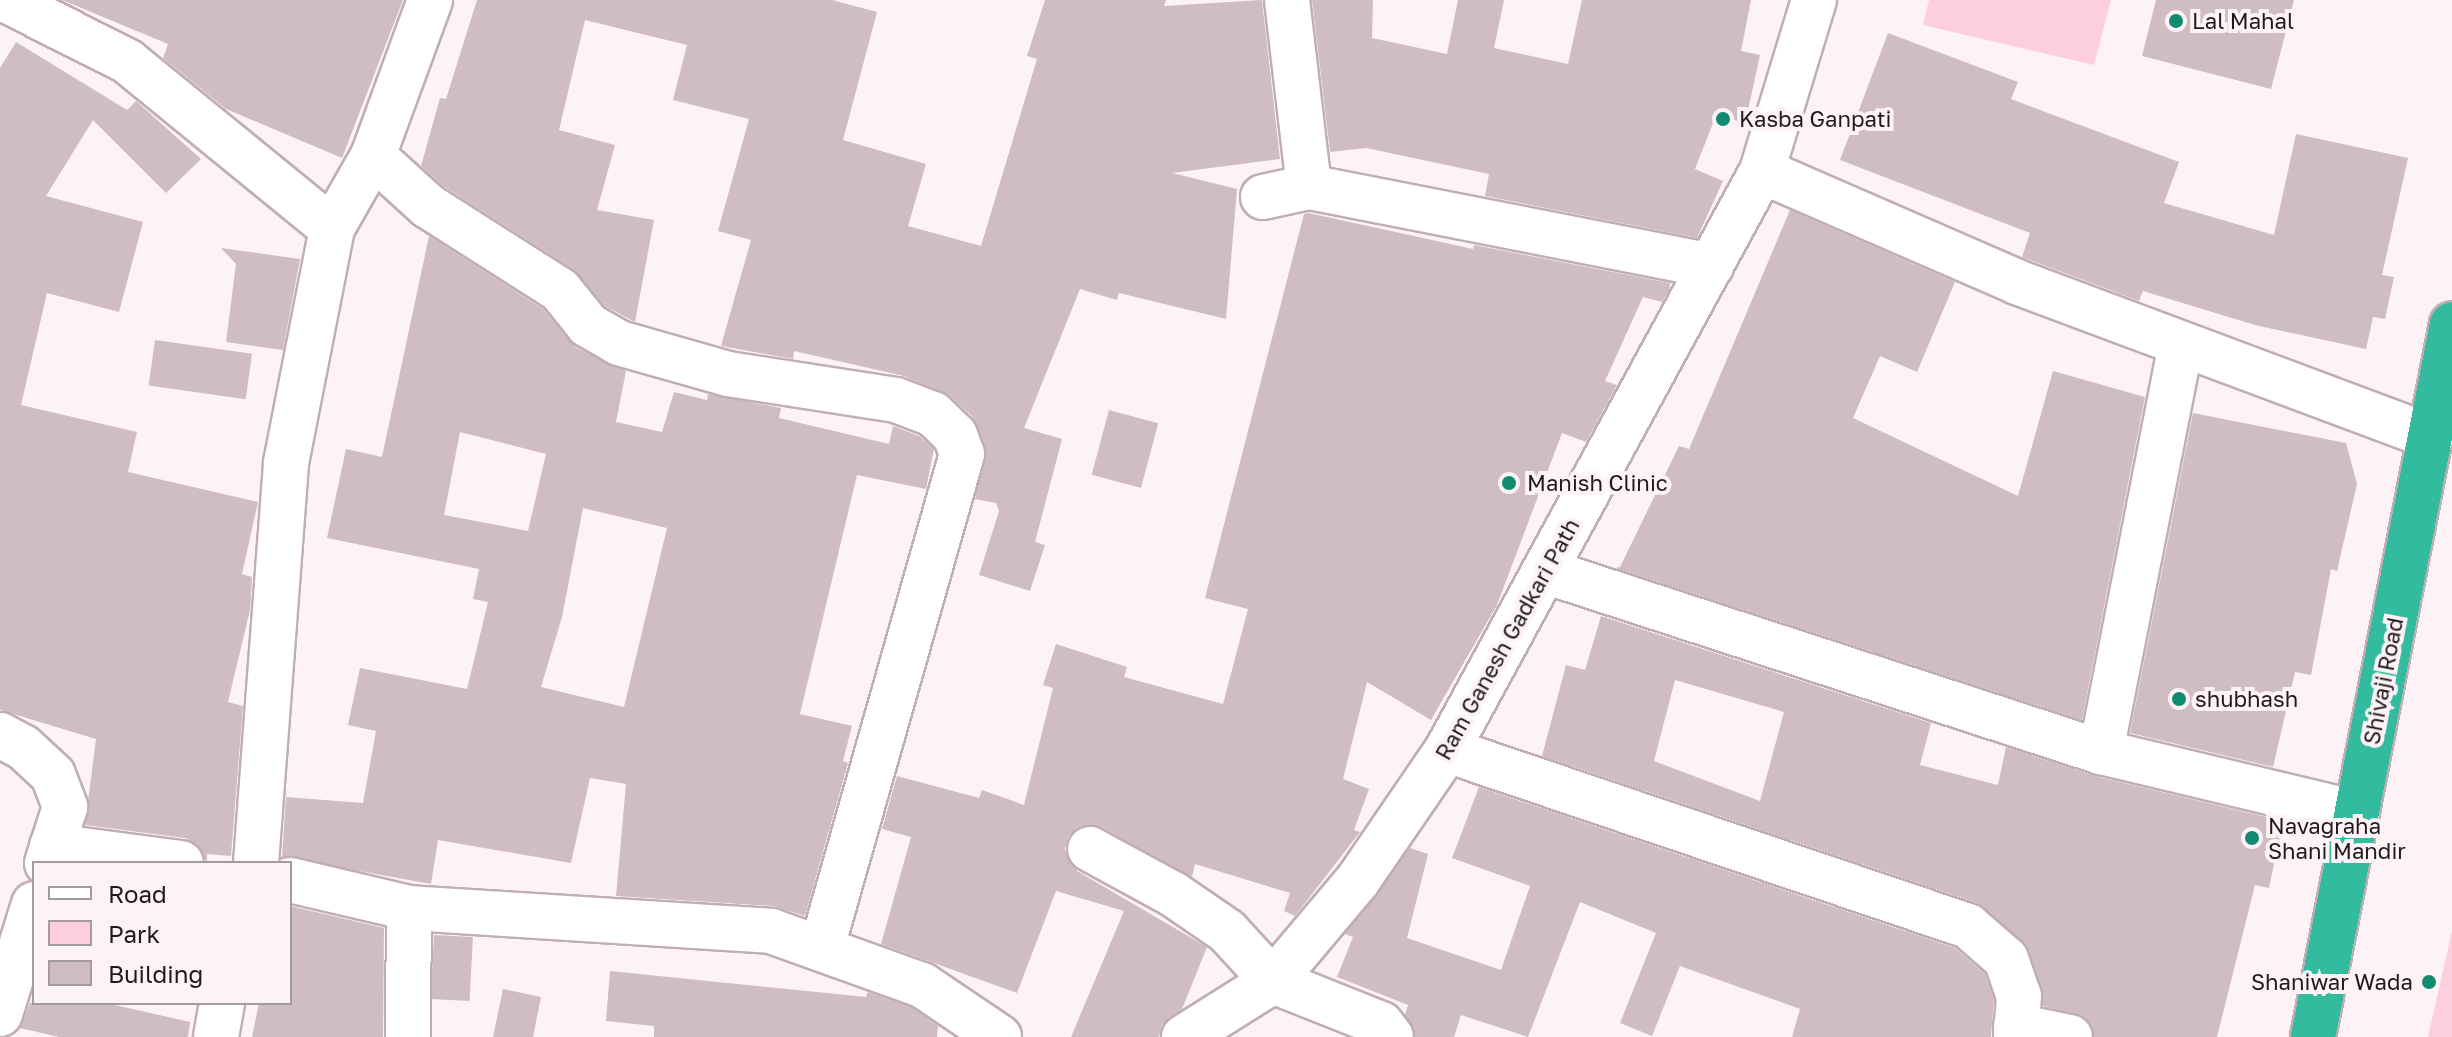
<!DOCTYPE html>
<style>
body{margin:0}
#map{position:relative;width:2452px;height:1037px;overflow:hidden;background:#fdf2f5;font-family:"Golos Text",sans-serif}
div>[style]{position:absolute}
.green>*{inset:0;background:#fdcedb}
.building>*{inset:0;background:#cfbdc2;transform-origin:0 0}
.roads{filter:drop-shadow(2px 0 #c1aeb3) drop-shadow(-2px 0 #c1aeb3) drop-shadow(0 2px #c1aeb3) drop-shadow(0 -2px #c1aeb3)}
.minor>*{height:44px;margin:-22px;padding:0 22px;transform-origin:22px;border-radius:22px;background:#fff}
.trunk>*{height:44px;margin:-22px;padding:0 22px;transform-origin:22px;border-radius:22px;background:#33bb9f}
.dots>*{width:22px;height:22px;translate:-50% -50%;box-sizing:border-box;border:4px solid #fdf2f5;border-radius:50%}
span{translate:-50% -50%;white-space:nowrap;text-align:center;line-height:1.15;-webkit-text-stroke:8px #fdf2f5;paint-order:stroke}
.poi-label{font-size:22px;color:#1f191b}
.left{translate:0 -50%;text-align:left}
.right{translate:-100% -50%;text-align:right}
.street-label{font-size:22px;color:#1f191b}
.legend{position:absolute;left:32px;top:861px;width:260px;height:144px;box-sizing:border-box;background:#fdf2f5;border:2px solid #a49b9e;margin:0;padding:10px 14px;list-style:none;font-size:24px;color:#1f191b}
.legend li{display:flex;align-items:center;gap:16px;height:40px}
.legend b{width:40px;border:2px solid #a49b9e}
</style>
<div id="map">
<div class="green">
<div style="clip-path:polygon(1929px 0,2111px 0,2094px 65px,1923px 25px)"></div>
<div style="clip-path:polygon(2452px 931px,2452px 1037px,2428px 1037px)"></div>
</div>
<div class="building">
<div style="clip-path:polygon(62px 0,403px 0,342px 158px,226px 109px,163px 58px,168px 44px)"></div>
<div style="clip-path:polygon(477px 0,832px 0,877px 12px,843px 140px,926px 164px,908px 226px,981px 246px,1037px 59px,1027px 56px,1045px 0,1166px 0,1164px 6px,1262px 0,1280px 159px,1172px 173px,1237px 189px,1226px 319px,1119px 293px,1117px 300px,1080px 289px,1024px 428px,1062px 439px,1035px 542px,1045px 545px,1030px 591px,979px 575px,999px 511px,996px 503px,975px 499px,985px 445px,973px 417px,950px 396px,904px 376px,794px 351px,793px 359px,721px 346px,751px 240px,718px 231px,749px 119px,673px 100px,687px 45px,585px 20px,559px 130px,615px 145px,597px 210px,654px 220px,635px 322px,605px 306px,573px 269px,443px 186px,421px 166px,440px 98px,446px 99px)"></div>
<div style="clip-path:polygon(1312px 0,1373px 0,1372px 38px,1447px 54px,1458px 0,1504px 0,1494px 48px,1568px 64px,1582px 0,1751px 0,1741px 51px,1760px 55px,1745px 124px,1717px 113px,1695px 169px,1723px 181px,1697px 238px,1485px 196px,1489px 174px,1366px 148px,1330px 152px)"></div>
<div style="clip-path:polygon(2156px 0,2294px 0,2271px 89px,2142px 56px)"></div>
<div style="clip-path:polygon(1888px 33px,2018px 82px,2011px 99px,2179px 162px,2164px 203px,2274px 235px,2296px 134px,2408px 158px,2382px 275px,2394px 277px,2385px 319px,2373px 317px,2366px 349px,2255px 325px,2143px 291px,2139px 301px,2022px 257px,2030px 233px,1840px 160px)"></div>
<div style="clip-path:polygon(16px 42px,127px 110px,136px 101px,201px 159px,166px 193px,93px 120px,46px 196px,143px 222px,119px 312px,47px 293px,21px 405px,137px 432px,128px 472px,258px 502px,242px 574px,252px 577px,250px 610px,228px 702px,243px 706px,231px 856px,207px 854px,207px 863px,197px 844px,185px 838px,85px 825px,96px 739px,0 710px,0 68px)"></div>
<div style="clip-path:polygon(1790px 210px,1955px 282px,1917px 372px,1880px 356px,1853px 418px,2018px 496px,2053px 371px,2145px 397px,2082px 720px,1615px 568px,1620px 567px,1679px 446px,1689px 449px)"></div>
<div style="clip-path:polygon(1309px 213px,1473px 249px,1474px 245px,1670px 283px,1669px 291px,1662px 302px,1643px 297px,1605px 381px,1617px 385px,1586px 442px,1562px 433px,1497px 605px,1431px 720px,1367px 682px,1343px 779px,1369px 789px,1354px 830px,1360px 832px,1295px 916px,1284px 911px,1290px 893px,1195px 864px,1192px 877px,1101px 827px,1078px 827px,1068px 836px,1065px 850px,1077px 871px,1207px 947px,1182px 1009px,1162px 1025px,1159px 1037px,1071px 1037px,1124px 911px,1056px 891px,1017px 993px,881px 944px,911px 837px,882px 829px,897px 776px,979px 798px,982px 790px,1024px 805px,1053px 688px,1043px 685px,1056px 644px,1127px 667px,1124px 677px,1223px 704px,1248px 609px,1205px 598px,1304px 214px)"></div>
<div style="clip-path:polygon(evenodd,429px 236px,543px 309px,575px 347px,626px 371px,616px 422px,662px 432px,674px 392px,707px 400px,708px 394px,781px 408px,779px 418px,889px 444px,893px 426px,919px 436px,934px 449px,926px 489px,857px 475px,800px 714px,852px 726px,843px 761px,848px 763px,805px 916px,773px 906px,616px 896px,626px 784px,590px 778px,571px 863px,438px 840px,431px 884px,282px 857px,286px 797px,363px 803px,376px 731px,348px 725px,360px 668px,467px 689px,488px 602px,473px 599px,479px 569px,327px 538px,346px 449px,382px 457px,429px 236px,460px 432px,546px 454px,528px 531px,444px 515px,460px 432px,429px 236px,583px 508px,667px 528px,624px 707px,541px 687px,562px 617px,583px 508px)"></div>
<div style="clip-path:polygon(221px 248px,300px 259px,283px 350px,226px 342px,236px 264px)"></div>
<div style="left:155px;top:340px;width:98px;height:46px;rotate:8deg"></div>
<div style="left:1109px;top:410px;width:51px;height:67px;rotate:15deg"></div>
<div style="clip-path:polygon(2193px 413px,2346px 443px,2357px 484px,2337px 571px,2331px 569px,2311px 675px,2295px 672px,2273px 767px,2130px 733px)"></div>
<div style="clip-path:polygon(evenodd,1601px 616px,1931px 723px,1920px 765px,1998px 785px,2006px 747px,2095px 776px,2283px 821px,2269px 888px,2255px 885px,2217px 1037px,2094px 1037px,2086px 1018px,2043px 1006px,2029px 950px,1977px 903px,1542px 756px,1566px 665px,1585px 670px,1601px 616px,1675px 680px,1784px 712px,1760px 801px,1654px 761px,1675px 680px)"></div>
<div style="clip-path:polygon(1479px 787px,1955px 948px,1985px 974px,1994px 999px,1991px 1037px,1792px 1037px,1800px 1009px,1680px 966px,1652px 1036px,1620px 1023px,1656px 933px,1580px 902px,1528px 1037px,1461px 1015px,1454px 1037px,1415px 1037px,1405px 1015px,1408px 1005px,1337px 977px,1353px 937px,1345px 934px,1410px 848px,1428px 854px,1407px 938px,1501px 970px,1530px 886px,1452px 858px)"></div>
<div style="clip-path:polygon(290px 906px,384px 928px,383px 1037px,252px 1037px,259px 1003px,290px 1003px)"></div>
<div style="left:434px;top:935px;width:39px;height:64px;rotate:3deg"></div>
<div style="clip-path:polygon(610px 971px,866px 997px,868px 992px,911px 1007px,938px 1026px,937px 1037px,654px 1037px,654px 1026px,606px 1021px)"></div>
<div style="clip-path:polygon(503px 989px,541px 997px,533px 1037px,493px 1037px)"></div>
<div style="clip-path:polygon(30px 1003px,106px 1003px,190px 1022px,188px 1037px,59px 1037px,20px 1028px)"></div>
</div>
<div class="roads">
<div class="minor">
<div style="left:6px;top:0;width:136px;rotate:26.8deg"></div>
<div style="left:127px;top:61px;width:264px;rotate:39.2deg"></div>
<div style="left:373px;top:156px;width:74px;rotate:42.3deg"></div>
<div style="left:428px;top:206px;width:156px;rotate:32.5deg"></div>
<div style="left:560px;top:290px;width:45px;rotate:51.3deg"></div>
<div style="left:588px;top:325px;width:36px;rotate:30deg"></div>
<div style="left:619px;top:343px;width:113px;rotate:15.9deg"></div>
<div style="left:728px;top:374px;width:170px;rotate:8.8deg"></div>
<div style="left:896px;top:400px;width:40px;rotate:21deg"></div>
<div style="left:933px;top:414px;width:30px;rotate:44deg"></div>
<div style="left:955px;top:435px;width:20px;rotate:70deg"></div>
<div style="left:962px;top:454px;width:512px;rotate:105.85deg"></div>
<div style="left:1762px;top:171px;width:278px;rotate:23.5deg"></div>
<div style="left:2017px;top:282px;width:442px;rotate:20.5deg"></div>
<div style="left:1309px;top:187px;width:410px;rotate:11.1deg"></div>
<div style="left:1263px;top:197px;width:47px;rotate:-12.3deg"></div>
<div style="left:1309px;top:187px;width:188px;rotate:-96.7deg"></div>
<div style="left:2181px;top:344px;width:416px;rotate:101.1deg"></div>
<div style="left:2101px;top:752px;width:263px;rotate:13.4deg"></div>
<div style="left:1548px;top:572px;width:582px;rotate:18.03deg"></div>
<div style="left:0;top:735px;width:26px;rotate:28deg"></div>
<div style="left:23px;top:747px;width:41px;rotate:43deg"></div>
<div style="left:53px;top:775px;width:34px;rotate:69deg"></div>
<div style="left:65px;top:807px;width:59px;rotate:107.8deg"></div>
<div style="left:1447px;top:750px;width:550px;rotate:18.67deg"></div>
<div style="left:1968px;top:926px;width:50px;rotate:41deg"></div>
<div style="left:2006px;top:959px;width:39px;rotate:71deg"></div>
<div style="left:2019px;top:996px;width:41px;rotate:94.2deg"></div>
<div style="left:52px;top:846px;width:130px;rotate:7.5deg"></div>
<div style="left:1090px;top:849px;width:94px;rotate:28.5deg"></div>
<div style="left:1173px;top:894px;width:65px;rotate:34.4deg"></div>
<div style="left:1227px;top:931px;width:68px;rotate:47.4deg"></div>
<div style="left:1273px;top:981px;width:116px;rotate:21.7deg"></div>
<div style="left:1381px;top:1024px;width:16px;rotate:52deg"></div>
<div style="left:256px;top:863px;width:401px;rotate:-85.7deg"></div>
<div style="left:286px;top:463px;width:239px;rotate:-78.9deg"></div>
<div style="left:332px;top:228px;width:83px;rotate:-60.3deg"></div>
<div style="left:373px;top:156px;width:166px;rotate:-69.9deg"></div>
<div style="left:290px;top:880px;width:122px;rotate:13.2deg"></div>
<div style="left:409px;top:908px;width:363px;rotate:3.6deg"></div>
<div style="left:771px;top:931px;width:160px;rotate:19.7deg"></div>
<div style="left:922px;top:985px;width:93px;rotate:34deg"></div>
<div style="left:0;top:1014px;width:115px;rotate:-72.8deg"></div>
<div style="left:2016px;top:1026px;width:55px;rotate:11.5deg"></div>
<div style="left:216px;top:1037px;width:35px;rotate:-80deg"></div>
<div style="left:408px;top:1037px;width:129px;rotate:-89.6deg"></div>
<div style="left:1184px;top:1037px;width:105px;rotate:-32.2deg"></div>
<div style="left:1273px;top:981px;width:132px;rotate:-49.9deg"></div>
<div style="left:1358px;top:880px;width:158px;rotate:-55.6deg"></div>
<div style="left:1447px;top:750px;width:659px;rotate:-61.45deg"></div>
<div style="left:1762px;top:171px;width:179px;rotate:-73.1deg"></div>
</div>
<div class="trunk">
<div style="left:2313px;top:1037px;width:726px;rotate:-78.97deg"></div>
</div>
</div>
<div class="dots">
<div style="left:2176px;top:21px;background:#118c70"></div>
<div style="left:1723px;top:119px;background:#118c70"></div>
<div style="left:1509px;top:483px;background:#118c70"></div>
<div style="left:2179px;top:699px;background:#118c70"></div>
<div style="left:2252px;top:838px;background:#118c70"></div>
<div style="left:2429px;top:982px;background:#118c70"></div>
</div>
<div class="poi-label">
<span class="left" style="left:2192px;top:21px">Lal Mahal</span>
<span class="left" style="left:1739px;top:119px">Kasba Ganpati</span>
<span class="left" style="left:1527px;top:483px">Manish Clinic</span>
<span class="left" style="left:2195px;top:699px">shubhash</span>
<span class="left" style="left:2268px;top:838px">Navagraha<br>Shani Mandir</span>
<span class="right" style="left:2413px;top:982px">Shaniwar Wada</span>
</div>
<div class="street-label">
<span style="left:1507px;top:639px;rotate:-61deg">Ram Ganesh Gadkari Path</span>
<span style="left:2383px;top:681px;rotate:-79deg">Shivaji Road</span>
</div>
<ul class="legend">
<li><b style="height:10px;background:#fff"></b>Road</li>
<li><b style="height:22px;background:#fdcedb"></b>Park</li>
<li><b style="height:22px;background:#cfbdc2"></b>Building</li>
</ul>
</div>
